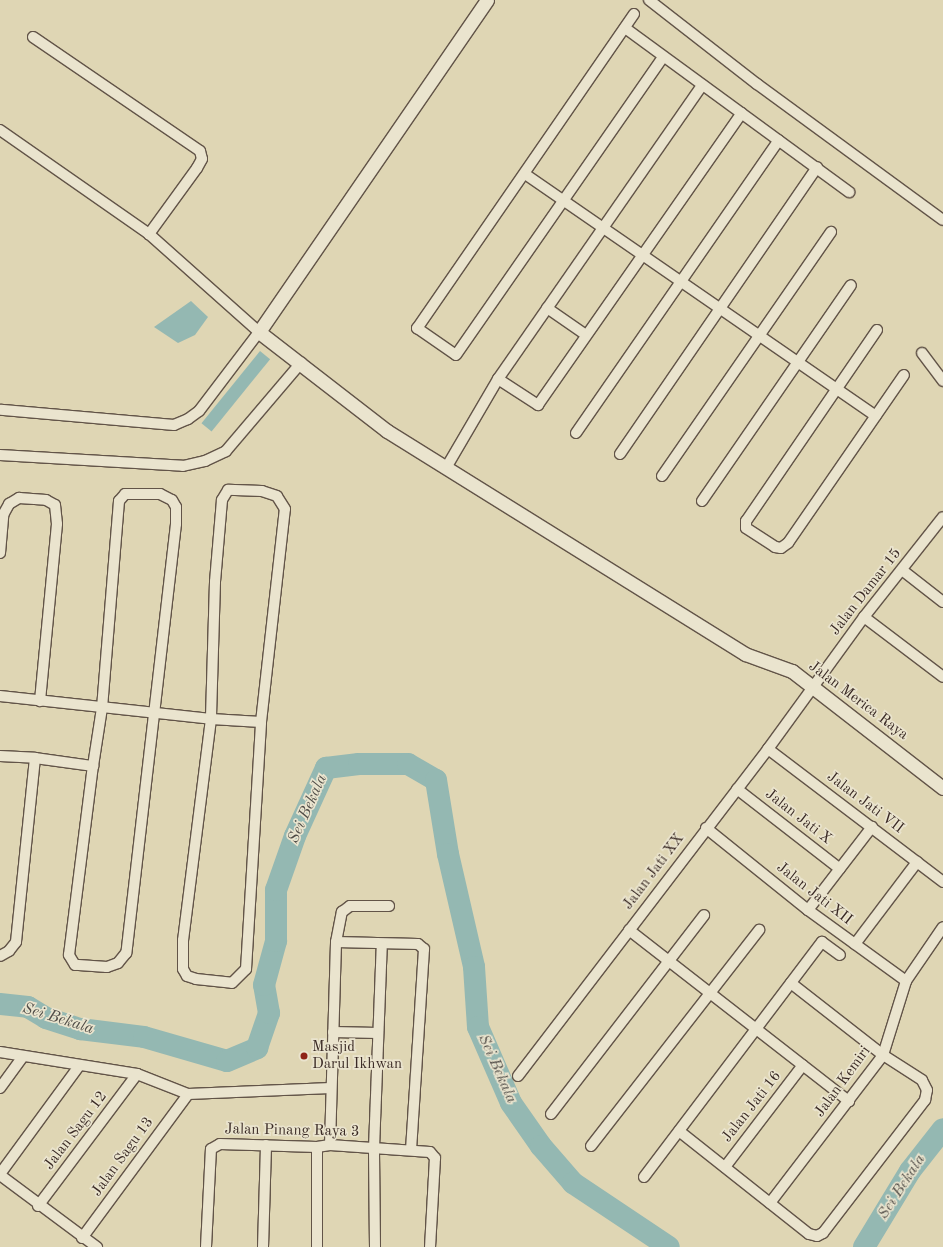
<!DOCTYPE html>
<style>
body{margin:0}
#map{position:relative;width:943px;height:1247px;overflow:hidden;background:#dfd6b4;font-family:"Old Standard TT",serif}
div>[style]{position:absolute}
.water>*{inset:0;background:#94b8b2;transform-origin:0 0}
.river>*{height:22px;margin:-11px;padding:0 11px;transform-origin:11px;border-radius:11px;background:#94b8b2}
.roads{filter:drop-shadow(1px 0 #625448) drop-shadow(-1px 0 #625448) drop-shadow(0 1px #625448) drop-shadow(0 -1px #625448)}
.minor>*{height:10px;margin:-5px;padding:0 5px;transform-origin:5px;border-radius:5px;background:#eae4ce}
.tertiary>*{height:13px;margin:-6.5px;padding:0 6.5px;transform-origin:6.5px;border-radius:6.5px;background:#eae4ce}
.dots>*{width:11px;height:11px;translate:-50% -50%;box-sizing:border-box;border:2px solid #eae4ce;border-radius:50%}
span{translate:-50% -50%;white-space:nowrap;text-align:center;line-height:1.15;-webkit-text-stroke:3.5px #eae4ce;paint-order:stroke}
.street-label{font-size:15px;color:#392924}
.poi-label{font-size:15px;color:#392924}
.left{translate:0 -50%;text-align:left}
.water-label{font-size:16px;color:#504d48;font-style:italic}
</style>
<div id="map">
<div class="water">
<div style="clip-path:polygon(191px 301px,208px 317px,195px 335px,178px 343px,154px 327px)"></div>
<div style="left:260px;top:351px;width:13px;height:93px;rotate:39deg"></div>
</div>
<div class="river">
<div style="left:0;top:1004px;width:28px;rotate:6deg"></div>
<div style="left:28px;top:1007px;width:21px;rotate:31deg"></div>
<div style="left:46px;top:1018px;width:36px;rotate:18deg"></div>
<div style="left:80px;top:1029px;width:64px;rotate:7.1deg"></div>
<div style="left:144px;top:1037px;width:86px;rotate:16.1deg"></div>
<div style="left:227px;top:1061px;width:33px;rotate:-23deg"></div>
<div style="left:257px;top:1048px;width:37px;rotate:-71deg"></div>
<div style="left:269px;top:1013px;width:28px;rotate:-100deg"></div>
<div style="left:264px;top:985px;width:46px;rotate:-74.7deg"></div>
<div style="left:276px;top:941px;width:51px;rotate:-90deg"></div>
<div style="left:276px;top:890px;width:57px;rotate:-70.6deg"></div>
<div style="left:295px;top:836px;width:75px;rotate:-65.5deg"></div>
<div style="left:326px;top:768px;width:33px;rotate:-7deg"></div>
<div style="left:359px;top:764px;width:49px"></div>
<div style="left:408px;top:764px;width:32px;rotate:30deg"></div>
<div style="left:436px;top:780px;width:75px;rotate:80.8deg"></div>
<div style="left:448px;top:854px;width:116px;rotate:77deg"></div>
<div style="left:474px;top:967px;width:60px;rotate:86.2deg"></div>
<div style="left:478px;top:1027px;width:83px;rotate:66.5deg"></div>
<div style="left:511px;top:1103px;width:52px;rotate:55.1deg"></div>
<div style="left:541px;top:1146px;width:49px;rotate:49.1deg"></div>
<div style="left:573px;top:1183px;width:115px;rotate:33.7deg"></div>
<div style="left:864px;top:1247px;width:89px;rotate:-58.8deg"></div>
<div style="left:910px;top:1171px;width:53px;rotate:-51.8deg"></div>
</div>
<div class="roads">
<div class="minor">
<div style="left:649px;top:0;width:137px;rotate:37.9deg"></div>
<div style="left:757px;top:84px;width:230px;rotate:36.2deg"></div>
<div style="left:634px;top:14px;width:382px;rotate:124.6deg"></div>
<div style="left:417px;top:328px;width:47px;rotate:34.7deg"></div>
<div style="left:456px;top:355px;width:363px;rotate:-55.2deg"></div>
<div style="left:625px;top:28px;width:278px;rotate:36.2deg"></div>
<div style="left:33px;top:37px;width:202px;rotate:34.3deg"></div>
<div style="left:200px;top:151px;width:8px;rotate:76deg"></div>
<div style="left:202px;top:159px;width:10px;rotate:119deg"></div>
<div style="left:197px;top:168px;width:82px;rotate:126deg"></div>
<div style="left:0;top:130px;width:182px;rotate:34.9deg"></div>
<div style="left:149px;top:234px;width:147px;rotate:41.7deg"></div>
<div style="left:259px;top:332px;width:99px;rotate:127.2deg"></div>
<div style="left:199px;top:411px;width:14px;rotate:144deg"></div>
<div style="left:188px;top:419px;width:15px;rotate:157deg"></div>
<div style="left:174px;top:425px;width:174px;rotate:-175deg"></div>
<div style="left:525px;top:174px;width:426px;rotate:34.6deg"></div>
<div style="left:547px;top:308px;width:47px;rotate:34.7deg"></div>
<div style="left:877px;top:330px;width:232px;rotate:124.4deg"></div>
<div style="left:746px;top:521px;width:7px;rotate:90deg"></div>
<div style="left:746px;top:528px;width:35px;rotate:33deg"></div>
<div style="left:775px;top:547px;width:6px;rotate:9deg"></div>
<div style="left:781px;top:548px;width:9px;rotate:-36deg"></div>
<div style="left:788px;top:543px;width:204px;rotate:-55.4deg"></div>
<div style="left:922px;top:353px;width:35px;rotate:53deg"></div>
<div style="left:498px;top:379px;width:48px;rotate:33deg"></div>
<div style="left:538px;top:405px;width:356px;rotate:-55.1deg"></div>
<div style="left:576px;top:433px;width:356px;rotate:-55.3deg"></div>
<div style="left:620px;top:454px;width:348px;rotate:-55.5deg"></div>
<div style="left:0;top:455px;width:183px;rotate:3.4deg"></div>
<div style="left:183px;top:466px;width:23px;rotate:-13deg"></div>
<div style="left:205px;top:461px;width:23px;rotate:-25deg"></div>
<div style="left:226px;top:451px;width:116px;rotate:-49.6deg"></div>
<div style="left:446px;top:468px;width:103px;rotate:-59.7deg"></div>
<div style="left:498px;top:379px;width:358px;rotate:-55.2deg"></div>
<div style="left:662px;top:476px;width:297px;rotate:-55.3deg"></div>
<div style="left:702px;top:501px;width:262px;rotate:-55.4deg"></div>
<div style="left:0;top:553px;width:38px;rotate:-85deg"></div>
<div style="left:3px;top:515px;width:13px;rotate:-61deg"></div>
<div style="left:9px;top:504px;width:12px;rotate:-31deg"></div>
<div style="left:19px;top:498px;width:27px;rotate:4deg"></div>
<div style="left:46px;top:500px;width:10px;rotate:29deg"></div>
<div style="left:55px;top:505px;width:19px;rotate:84deg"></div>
<div style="left:57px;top:524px;width:178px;rotate:95.5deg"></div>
<div style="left:902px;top:570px;width:52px;rotate:38deg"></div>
<div style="left:864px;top:617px;width:99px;rotate:37.2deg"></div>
<div style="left:0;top:696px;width:212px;rotate:6.2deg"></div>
<div style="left:211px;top:719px;width:50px;rotate:3.4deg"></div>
<div style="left:261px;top:722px;width:214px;rotate:-83.6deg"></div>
<div style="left:285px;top:509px;width:15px;rotate:-122deg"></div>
<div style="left:277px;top:496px;width:16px;rotate:-162deg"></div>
<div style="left:262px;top:491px;width:34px;rotate:-178deg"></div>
<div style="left:228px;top:490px;width:12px;rotate:121deg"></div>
<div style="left:222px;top:500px;width:82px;rotate:94.9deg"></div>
<div style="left:215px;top:582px;width:137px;rotate:91.7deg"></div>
<div style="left:211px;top:719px;width:223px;rotate:97.2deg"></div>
<div style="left:183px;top:940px;width:29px;rotate:90deg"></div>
<div style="left:183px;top:969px;width:8px;rotate:60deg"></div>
<div style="left:187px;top:976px;width:9px;rotate:18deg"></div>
<div style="left:196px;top:979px;width:36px;rotate:6deg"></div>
<div style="left:232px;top:983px;width:20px;rotate:-45deg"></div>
<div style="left:246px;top:969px;width:247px;rotate:-86.5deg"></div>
<div style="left:768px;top:749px;width:220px;rotate:37.2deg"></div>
<div style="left:0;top:756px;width:35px;rotate:3deg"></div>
<div style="left:35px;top:758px;width:185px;rotate:95.9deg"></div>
<div style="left:16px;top:942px;width:11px;rotate:128deg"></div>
<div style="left:9px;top:951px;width:10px;rotate:151deg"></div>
<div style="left:35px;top:758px;width:59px;rotate:7.9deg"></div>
<div style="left:93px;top:766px;width:59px;rotate:-81.2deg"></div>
<div style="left:102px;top:708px;width:208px;rotate:-85.3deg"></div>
<div style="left:119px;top:501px;width:9px;rotate:-49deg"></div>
<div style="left:125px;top:494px;width:35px"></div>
<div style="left:160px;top:494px;width:13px;rotate:27deg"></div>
<div style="left:172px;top:500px;width:8px;rotate:60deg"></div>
<div style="left:176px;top:507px;width:17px;rotate:90deg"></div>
<div style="left:176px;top:524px;width:432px;rotate:96.6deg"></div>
<div style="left:126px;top:953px;width:13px;rotate:129deg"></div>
<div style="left:118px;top:963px;width:12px;rotate:160deg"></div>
<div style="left:107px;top:967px;width:32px;rotate:-176deg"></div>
<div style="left:75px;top:965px;width:12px;rotate:-121deg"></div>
<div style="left:69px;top:955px;width:191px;rotate:-82.8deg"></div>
<div style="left:737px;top:789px;width:130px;rotate:37.8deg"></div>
<div style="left:706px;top:828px;width:131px;rotate:38.8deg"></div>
<div style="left:808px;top:910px;width:121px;rotate:35.9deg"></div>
<div style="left:808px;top:910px;width:105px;rotate:-52.4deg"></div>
<div style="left:629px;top:930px;width:279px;rotate:37.9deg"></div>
<div style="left:336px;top:942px;width:82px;rotate:1.4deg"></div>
<div style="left:418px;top:944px;width:8px;rotate:40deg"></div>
<div style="left:424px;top:949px;width:201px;rotate:93.7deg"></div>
<div style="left:855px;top:944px;width:103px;rotate:-52.9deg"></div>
<div style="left:333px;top:1032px;width:45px;rotate:1.3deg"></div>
<div style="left:0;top:1052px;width:139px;rotate:9.1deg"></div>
<div style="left:137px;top:1074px;width:55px;rotate:21.4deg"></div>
<div style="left:188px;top:1094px;width:143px;rotate:-2.4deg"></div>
<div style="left:518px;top:1076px;width:412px;rotate:-52.6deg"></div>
<div style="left:768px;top:749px;width:163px;rotate:-54deg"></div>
<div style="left:864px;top:617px;width:127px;rotate:-51.7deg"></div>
<div style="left:0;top:1088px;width:39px;rotate:-54deg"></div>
<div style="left:551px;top:1114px;width:251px;rotate:-52.4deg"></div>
<div style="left:679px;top:1131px;width:166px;rotate:38.4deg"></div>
<div style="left:809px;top:1234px;width:8px;rotate:14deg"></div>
<div style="left:817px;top:1236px;width:7px;rotate:-27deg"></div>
<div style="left:823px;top:1233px;width:168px;rotate:-52.5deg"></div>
<div style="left:925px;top:1100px;width:10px;rotate:-79deg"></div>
<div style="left:927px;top:1090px;width:11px;rotate:-117deg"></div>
<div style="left:922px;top:1080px;width:46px;rotate:-147.3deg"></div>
<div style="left:883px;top:1055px;width:117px;rotate:-142deg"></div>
<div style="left:330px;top:1145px;width:203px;rotate:-88.3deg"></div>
<div style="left:336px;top:942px;width:31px;rotate:-79deg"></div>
<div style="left:342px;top:912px;width:10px;rotate:-37deg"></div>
<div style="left:350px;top:906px;width:39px"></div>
<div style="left:591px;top:1146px;width:274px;rotate:-52.1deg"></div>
<div style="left:725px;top:1167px;width:128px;rotate:-52.6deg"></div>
<div style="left:0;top:1174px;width:134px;rotate:-53.8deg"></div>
<div style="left:0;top:1175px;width:121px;rotate:36.6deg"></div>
<div style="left:644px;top:1177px;width:295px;rotate:-52.9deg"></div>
<div style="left:822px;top:942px;width:22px;rotate:36deg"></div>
<div style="left:770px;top:1203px;width:186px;rotate:-52.6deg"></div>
<div style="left:883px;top:1055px;width:77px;rotate:-72.7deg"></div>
<div style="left:906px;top:981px;width:65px;rotate:-55.6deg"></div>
<div style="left:38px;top:1206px;width:165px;rotate:-53.1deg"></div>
<div style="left:82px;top:1238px;width:179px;rotate:-53.6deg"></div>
<div style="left:206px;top:1247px;width:98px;rotate:-87.1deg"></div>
<div style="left:211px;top:1149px;width:10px;rotate:-29deg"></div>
<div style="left:220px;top:1144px;width:97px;rotate:1.8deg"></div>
<div style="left:317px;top:1147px;width:13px;rotate:-9deg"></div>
<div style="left:330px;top:1145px;width:100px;rotate:4deg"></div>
<div style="left:430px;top:1152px;width:8px;rotate:50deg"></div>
<div style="left:435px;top:1158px;width:89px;rotate:93.2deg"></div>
<div style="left:263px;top:1247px;width:102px;rotate:-88.3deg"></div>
<div style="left:317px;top:1247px;width:100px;rotate:-90deg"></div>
<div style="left:375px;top:1247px;width:99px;rotate:-90.6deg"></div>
<div style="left:374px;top:1148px;width:204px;rotate:-87.8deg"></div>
</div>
<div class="tertiary">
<div style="left:487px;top:0;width:403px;rotate:124.5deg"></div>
<div style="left:259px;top:332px;width:162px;rotate:37.7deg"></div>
<div style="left:387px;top:431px;width:422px;rotate:31.9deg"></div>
<div style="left:745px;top:654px;width:50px;rotate:19.9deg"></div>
<div style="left:792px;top:671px;width:191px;rotate:37.8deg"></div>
</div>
</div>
<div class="dots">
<div style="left:304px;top:1056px;background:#8f2418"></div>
</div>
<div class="street-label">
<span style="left:866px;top:592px;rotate:-52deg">Jalan Damar 15</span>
<span style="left:858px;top:701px;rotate:37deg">Jalan Merica Raya</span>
<span style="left:865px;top:803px;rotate:37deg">Jalan Jati VII</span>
<span style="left:798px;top:817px;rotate:38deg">Jalan Jati X</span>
<span style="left:654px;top:872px;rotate:-53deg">Jalan Jati XX</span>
<span style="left:814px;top:894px;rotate:38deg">Jalan Jati XII</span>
<span style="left:843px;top:1082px;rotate:-54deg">Jalan Kemiri</span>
<span style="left:752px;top:1107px;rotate:-52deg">Jalan Jati 16</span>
<span style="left:76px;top:1131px;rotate:-53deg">Jalan Sagu 12</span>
<span style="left:292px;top:1131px;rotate:1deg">Jalan Pinang Raya 3</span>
<span style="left:123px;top:1157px;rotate:-54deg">Jalan Sagu 13</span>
</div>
<div class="poi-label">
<span class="left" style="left:312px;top:1056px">Masjid<br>Darul Ikhwan</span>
</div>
<div class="water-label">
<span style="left:308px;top:809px;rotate:-66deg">Sei Bekala</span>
<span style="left:58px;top:1019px;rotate:17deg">Sei Bekala</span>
<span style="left:497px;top:1069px;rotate:66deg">Sei Bekala</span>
<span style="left:902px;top:1187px;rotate:-57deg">Sei Bekala</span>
</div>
</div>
